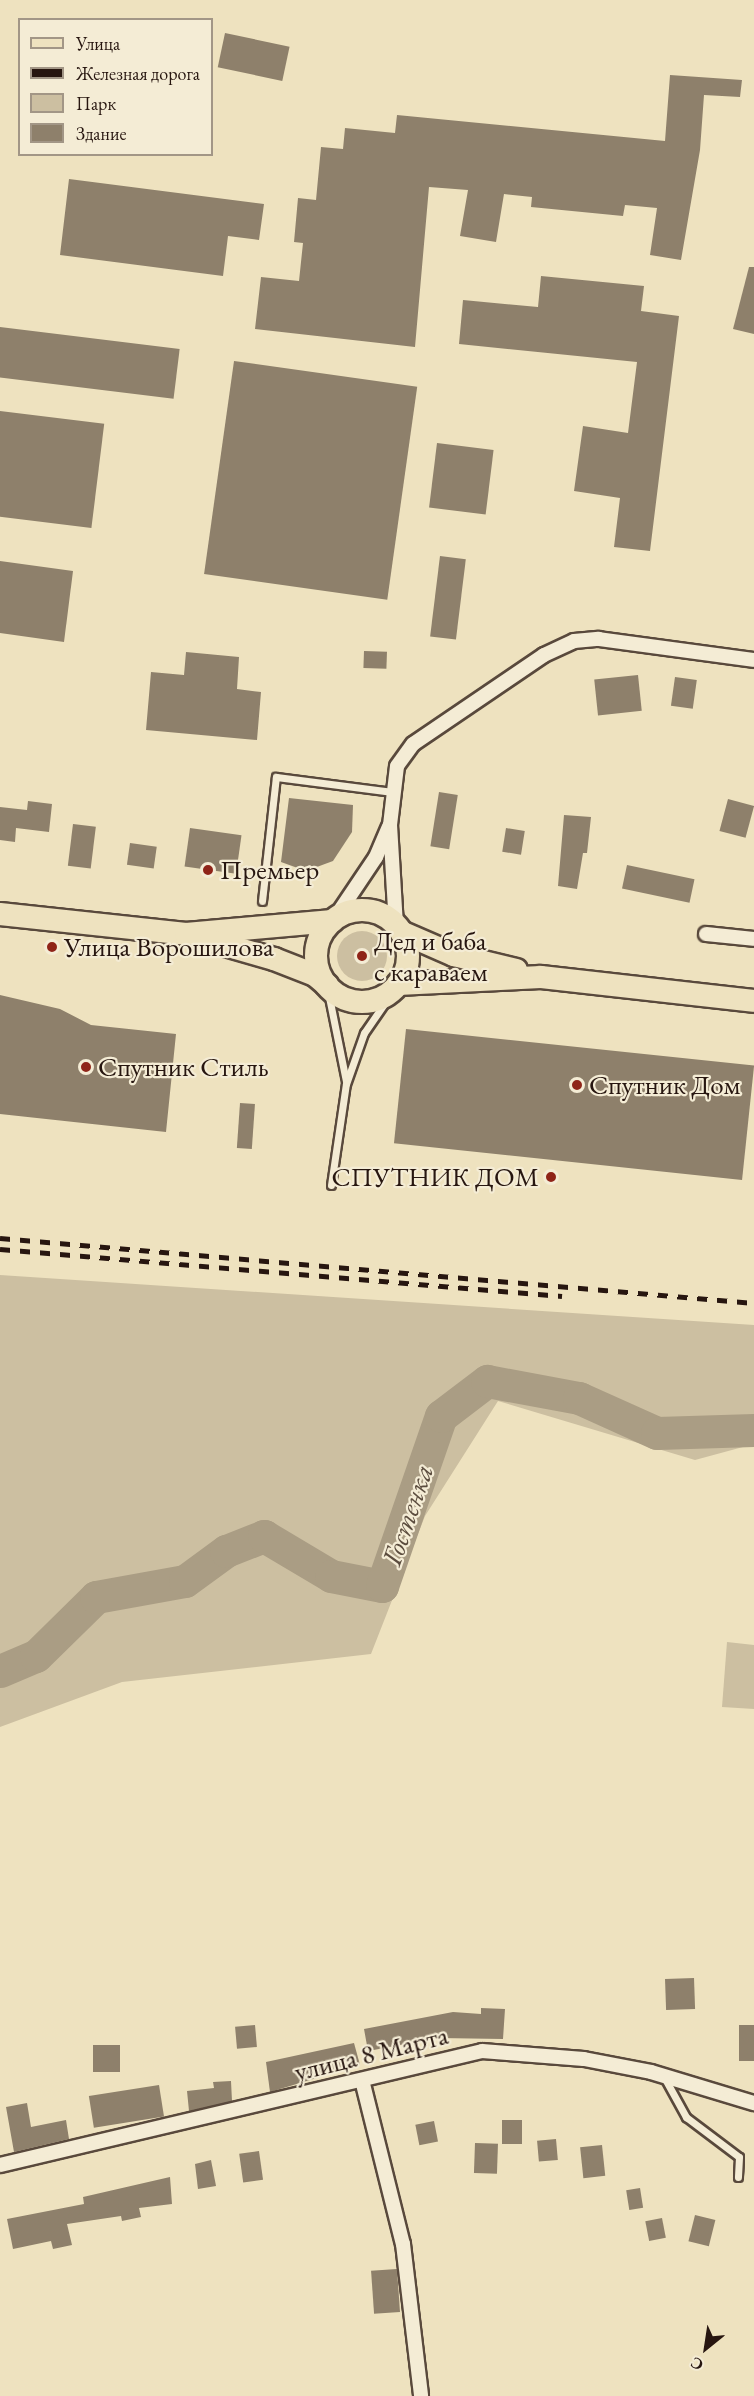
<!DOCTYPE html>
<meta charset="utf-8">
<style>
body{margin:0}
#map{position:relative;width:754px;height:2396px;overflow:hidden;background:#eee2bf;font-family:"EB Garamond",serif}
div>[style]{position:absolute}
.green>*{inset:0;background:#ccbfa1}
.round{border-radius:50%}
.river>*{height:33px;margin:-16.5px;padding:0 16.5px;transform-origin:16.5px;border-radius:16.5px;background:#aa9d84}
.building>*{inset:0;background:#8e806b;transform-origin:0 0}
.roads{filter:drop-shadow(2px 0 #59493c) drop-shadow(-2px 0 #59493c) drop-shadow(0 2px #59493c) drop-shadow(0 -2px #59493c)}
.service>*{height:7px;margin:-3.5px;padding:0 3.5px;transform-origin:3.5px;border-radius:3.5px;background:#f4ecd5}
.minor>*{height:14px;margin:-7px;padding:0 7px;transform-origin:7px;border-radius:7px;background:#f4ecd5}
.primary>*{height:22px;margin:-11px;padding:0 11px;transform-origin:11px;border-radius:11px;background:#eee2bf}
.primary>.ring{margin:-11px;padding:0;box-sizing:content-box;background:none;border:22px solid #eee2bf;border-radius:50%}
.rail>*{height:4.5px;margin-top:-2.25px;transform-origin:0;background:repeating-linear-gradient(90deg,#271610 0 10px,transparent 0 20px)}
.dots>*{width:16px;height:16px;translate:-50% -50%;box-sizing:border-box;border:3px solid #f4ecd5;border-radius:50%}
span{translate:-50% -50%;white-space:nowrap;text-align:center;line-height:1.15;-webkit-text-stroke:4.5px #f4ecd5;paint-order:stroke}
.poi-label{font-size:27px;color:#271610}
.left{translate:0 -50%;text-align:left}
.right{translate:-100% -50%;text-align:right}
.street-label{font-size:27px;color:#271610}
.water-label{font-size:28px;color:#5b4c3e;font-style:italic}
.legend{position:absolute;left:18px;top:18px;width:195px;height:138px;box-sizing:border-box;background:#f4ecd5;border:2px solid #a29686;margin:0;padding:8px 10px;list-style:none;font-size:18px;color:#271610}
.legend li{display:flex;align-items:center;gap:12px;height:30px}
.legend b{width:30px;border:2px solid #a29686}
.north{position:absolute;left:676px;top:2318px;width:60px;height:60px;-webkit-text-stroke:4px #f4ecd5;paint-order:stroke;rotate:210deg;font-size:16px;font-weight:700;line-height:24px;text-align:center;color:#271610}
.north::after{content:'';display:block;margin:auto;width:21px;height:27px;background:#271610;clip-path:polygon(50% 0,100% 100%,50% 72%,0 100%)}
</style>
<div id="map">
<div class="green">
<div class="round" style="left:337px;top:931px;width:50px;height:50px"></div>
<div style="clip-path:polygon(0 1275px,754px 1325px,754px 1444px,695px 1460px,498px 1401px,425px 1516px,371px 1654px,122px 1682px,0 1727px)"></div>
<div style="clip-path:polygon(727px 1642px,754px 1645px,754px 1709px,722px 1707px)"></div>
</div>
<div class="river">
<div style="left:0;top:1671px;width:39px;rotate:-23deg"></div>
<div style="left:36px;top:1656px;width:84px;rotate:-44.5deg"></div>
<div style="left:96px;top:1597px;width:90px;rotate:-10.2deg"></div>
<div style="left:185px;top:1581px;width:51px;rotate:-36.2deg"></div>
<div style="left:226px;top:1551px;width:41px;rotate:-21.5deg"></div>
<div style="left:264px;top:1536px;width:78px;rotate:30.8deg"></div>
<div style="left:331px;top:1576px;width:52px;rotate:11.1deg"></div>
<div style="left:382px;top:1586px;width:180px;rotate:-70.9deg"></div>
<div style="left:441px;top:1416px;width:58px;rotate:-37.3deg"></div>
<div style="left:487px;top:1381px;width:94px;rotate:10.5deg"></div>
<div style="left:579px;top:1398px;width:85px;rotate:24.2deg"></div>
<div style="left:657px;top:1433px;width:97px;rotate:-1.8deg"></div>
</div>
<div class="building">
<div style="left:225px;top:33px;width:66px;height:35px;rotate:12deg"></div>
<div style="clip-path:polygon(670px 75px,742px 80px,740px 97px,704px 95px,700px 150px,681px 260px,650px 255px,657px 208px,625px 205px,623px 216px,531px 207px,532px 197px,504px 194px,496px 242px,460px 236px,468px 190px,429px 187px,415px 347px,255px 329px,261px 277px,299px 281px,303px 243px,294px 242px,298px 198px,316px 200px,321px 147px,343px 149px,345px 128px,395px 133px,397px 115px,665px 141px)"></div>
<div style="clip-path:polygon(69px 179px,264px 204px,259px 240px,228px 236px,223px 276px,60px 255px)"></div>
<div style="clip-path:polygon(749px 267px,754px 267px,754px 334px,733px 329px)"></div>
<div style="clip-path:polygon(541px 276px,644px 286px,641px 311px,679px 316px,650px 551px,614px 547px,620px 498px,574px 491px,583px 426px,628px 433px,637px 362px,459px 344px,463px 300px,538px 307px)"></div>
<div style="left:0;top:327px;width:181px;height:50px;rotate:7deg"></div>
<div style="left:234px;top:361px;width:185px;height:215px;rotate:8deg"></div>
<div style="left:0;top:411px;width:105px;height:105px;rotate:7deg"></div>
<div style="left:437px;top:443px;width:57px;height:65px;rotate:7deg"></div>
<div style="left:440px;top:556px;width:26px;height:81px;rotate:7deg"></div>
<div style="clip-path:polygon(0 561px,73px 571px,64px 642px,0 633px)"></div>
<div style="left:364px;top:651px;width:23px;height:17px;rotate:2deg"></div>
<div style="clip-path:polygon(186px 652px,239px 657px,237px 689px,261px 692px,257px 740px,146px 730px,151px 672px,184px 675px)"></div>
<div style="left:638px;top:675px;width:36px;height:44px;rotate:84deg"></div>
<div style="left:675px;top:677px;width:22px;height:29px;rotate:8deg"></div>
<div style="left:439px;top:792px;width:19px;height:55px;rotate:9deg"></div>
<div style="clip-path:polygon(289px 798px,353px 805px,352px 832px,333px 861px,306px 871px,281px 862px)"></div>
<div style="left:728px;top:799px;width:27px;height:33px;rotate:15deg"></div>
<div style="clip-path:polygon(28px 801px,52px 804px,49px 832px,16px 828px,15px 842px,0 840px,0 807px,27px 810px)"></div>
<div style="clip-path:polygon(564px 815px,591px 817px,587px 853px,583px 853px,577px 889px,558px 886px)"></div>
<div style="left:73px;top:824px;width:23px;height:42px;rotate:7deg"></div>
<div style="left:190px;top:828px;width:52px;height:39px;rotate:8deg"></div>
<div style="left:506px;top:828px;width:19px;height:24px;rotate:9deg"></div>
<div style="left:130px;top:843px;width:27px;height:22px;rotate:8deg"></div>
<div style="left:627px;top:865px;width:69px;height:24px;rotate:12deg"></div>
<div style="clip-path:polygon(0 995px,60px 1009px,91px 1025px,176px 1034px,166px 1132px,0 1114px)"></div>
<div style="left:406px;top:1029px;width:350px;height:115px;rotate:6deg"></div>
<div style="left:240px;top:1103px;width:15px;height:45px;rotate:4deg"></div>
<div style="left:694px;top:1978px;width:31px;height:29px;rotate:88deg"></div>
<div style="clip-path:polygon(481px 2008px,505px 2009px,503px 2039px,439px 2038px,368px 2051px,364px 2029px,453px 2012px,481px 2014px)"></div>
<div style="left:255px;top:2025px;width:22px;height:20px;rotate:85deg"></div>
<div style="left:739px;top:2025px;width:15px;height:36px"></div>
<div style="clip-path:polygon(354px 2043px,360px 2065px,270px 2092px,266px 2062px)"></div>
<div style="left:93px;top:2045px;width:27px;height:27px"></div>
<div style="clip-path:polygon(231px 2081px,232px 2101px,189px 2111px,187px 2091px,214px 2088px,213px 2082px)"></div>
<div style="left:159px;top:2085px;width:32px;height:71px;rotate:81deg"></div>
<div style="clip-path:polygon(27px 2103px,31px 2127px,66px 2120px,69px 2139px,14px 2152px,6px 2107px)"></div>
<div style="left:502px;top:2120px;width:20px;height:24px"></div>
<div style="left:434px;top:2121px;width:21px;height:19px;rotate:79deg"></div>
<div style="left:556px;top:2139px;width:21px;height:19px;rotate:85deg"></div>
<div style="left:475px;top:2143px;width:23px;height:30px;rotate:2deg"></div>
<div style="left:602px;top:2145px;width:31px;height:22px;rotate:84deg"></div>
<div style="left:259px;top:2151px;width:29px;height:20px;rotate:82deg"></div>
<div style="clip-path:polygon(211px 2160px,216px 2186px,198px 2189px,195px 2164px)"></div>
<div style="clip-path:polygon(170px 2177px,172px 2204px,139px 2208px,141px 2217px,122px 2221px,121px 2216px,67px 2224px,72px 2245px,53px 2249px,51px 2241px,13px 2249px,7px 2219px,84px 2204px,83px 2197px)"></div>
<div style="left:640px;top:2188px;width:20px;height:14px;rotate:81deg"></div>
<div style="left:695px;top:2215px;width:21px;height:27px;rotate:14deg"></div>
<div style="left:662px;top:2218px;width:20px;height:17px;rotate:79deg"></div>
<div style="left:397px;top:2269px;width:43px;height:26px;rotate:86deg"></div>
</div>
<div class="roads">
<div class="service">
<div style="left:262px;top:901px;width:125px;rotate:-83.6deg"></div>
<div style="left:276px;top:777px;width:118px;rotate:7.3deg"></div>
<div style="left:327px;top:987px;width:96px;rotate:78.6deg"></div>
<div style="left:331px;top:1185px;width:102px;rotate:-81.6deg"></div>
<div style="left:346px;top:1084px;width:54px;rotate:-70.6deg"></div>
<div style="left:364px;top:1033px;width:51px;rotate:-55.4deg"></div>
<div style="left:664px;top:2077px;width:46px;rotate:61.2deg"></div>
<div style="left:686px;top:2117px;width:66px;rotate:37deg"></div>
<div style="left:739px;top:2157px;width:20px;rotate:93deg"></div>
</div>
<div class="minor">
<div style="left:335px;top:918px;width:73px;rotate:-56.1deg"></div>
<div style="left:376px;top:857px;width:33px;rotate:-67deg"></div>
<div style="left:396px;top:926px;width:101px;rotate:-93.4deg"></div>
<div style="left:390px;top:825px;width:59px;rotate:-83.2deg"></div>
<div style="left:397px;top:766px;width:27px;rotate:-54deg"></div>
<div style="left:413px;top:744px;width:158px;rotate:-34.2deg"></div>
<div style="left:544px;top:655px;width:33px;rotate:-25deg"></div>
<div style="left:574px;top:641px;width:25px;rotate:-5deg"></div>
<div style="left:599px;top:639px;width:156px;rotate:7.7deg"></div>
<div style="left:706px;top:934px;width:48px;rotate:5.9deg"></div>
<div style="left:362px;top:2080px;width:169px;rotate:76deg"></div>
<div style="left:403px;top:2244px;width:153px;rotate:83.2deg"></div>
<div style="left:0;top:2165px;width:495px;rotate:-13.3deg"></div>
<div style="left:482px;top:2051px;width:102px;rotate:4.5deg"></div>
<div style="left:584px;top:2059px;width:68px;rotate:11deg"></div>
<div style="left:651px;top:2072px;width:108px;rotate:16.8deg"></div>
</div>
<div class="primary">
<div class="ring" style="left:316px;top:910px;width:70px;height:70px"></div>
<div style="left:0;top:914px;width:187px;rotate:6.1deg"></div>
<div style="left:186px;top:934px;width:147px;rotate:-5.1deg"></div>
<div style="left:401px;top:932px;width:58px;rotate:23.5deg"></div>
<div style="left:454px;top:955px;width:64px;rotate:13.6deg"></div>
<div style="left:211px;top:941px;width:66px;rotate:15.9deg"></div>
<div style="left:274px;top:959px;width:44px;rotate:21.3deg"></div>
<div style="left:315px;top:975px;width:16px;rotate:40deg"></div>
<div style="left:398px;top:984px;width:143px;rotate:-2.8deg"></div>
<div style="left:541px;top:977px;width:214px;rotate:6.4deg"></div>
</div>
</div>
<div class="rail">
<div style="left:0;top:1238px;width:757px;rotate:4.93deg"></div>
<div style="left:0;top:1249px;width:564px;rotate:4.78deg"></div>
</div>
<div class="dots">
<div style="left:208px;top:870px;background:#8f2418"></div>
<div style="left:52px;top:947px;background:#8f2418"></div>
<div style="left:362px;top:956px;background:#8f2418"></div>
<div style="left:86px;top:1067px;background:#8f2418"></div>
<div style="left:577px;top:1085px;background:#8f2418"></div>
<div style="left:551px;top:1177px;background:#8f2418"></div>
</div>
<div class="poi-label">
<span class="left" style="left:220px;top:870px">Премьер</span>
<span class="left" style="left:374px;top:956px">Дед и баба<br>с караваем</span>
<span class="left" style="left:64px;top:947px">Улица Ворошилова</span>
<span class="left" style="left:98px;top:1067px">Спутник Стиль</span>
<span class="left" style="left:589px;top:1085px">Спутник Дом</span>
<span class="right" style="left:539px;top:1177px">СПУТНИК ДОМ</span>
</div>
<div class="street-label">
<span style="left:371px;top:2053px;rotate:-14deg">улица 8 Марта</span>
</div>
<div class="water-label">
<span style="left:407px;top:1515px;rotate:-71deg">Гостенка</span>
</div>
<ul class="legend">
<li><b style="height:8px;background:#eee2bf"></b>Улица</li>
<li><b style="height:8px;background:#271610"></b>Железная дорога</li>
<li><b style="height:16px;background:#ccbfa1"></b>Парк</li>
<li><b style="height:16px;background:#8e806b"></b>Здание</li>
</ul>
<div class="north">С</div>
</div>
